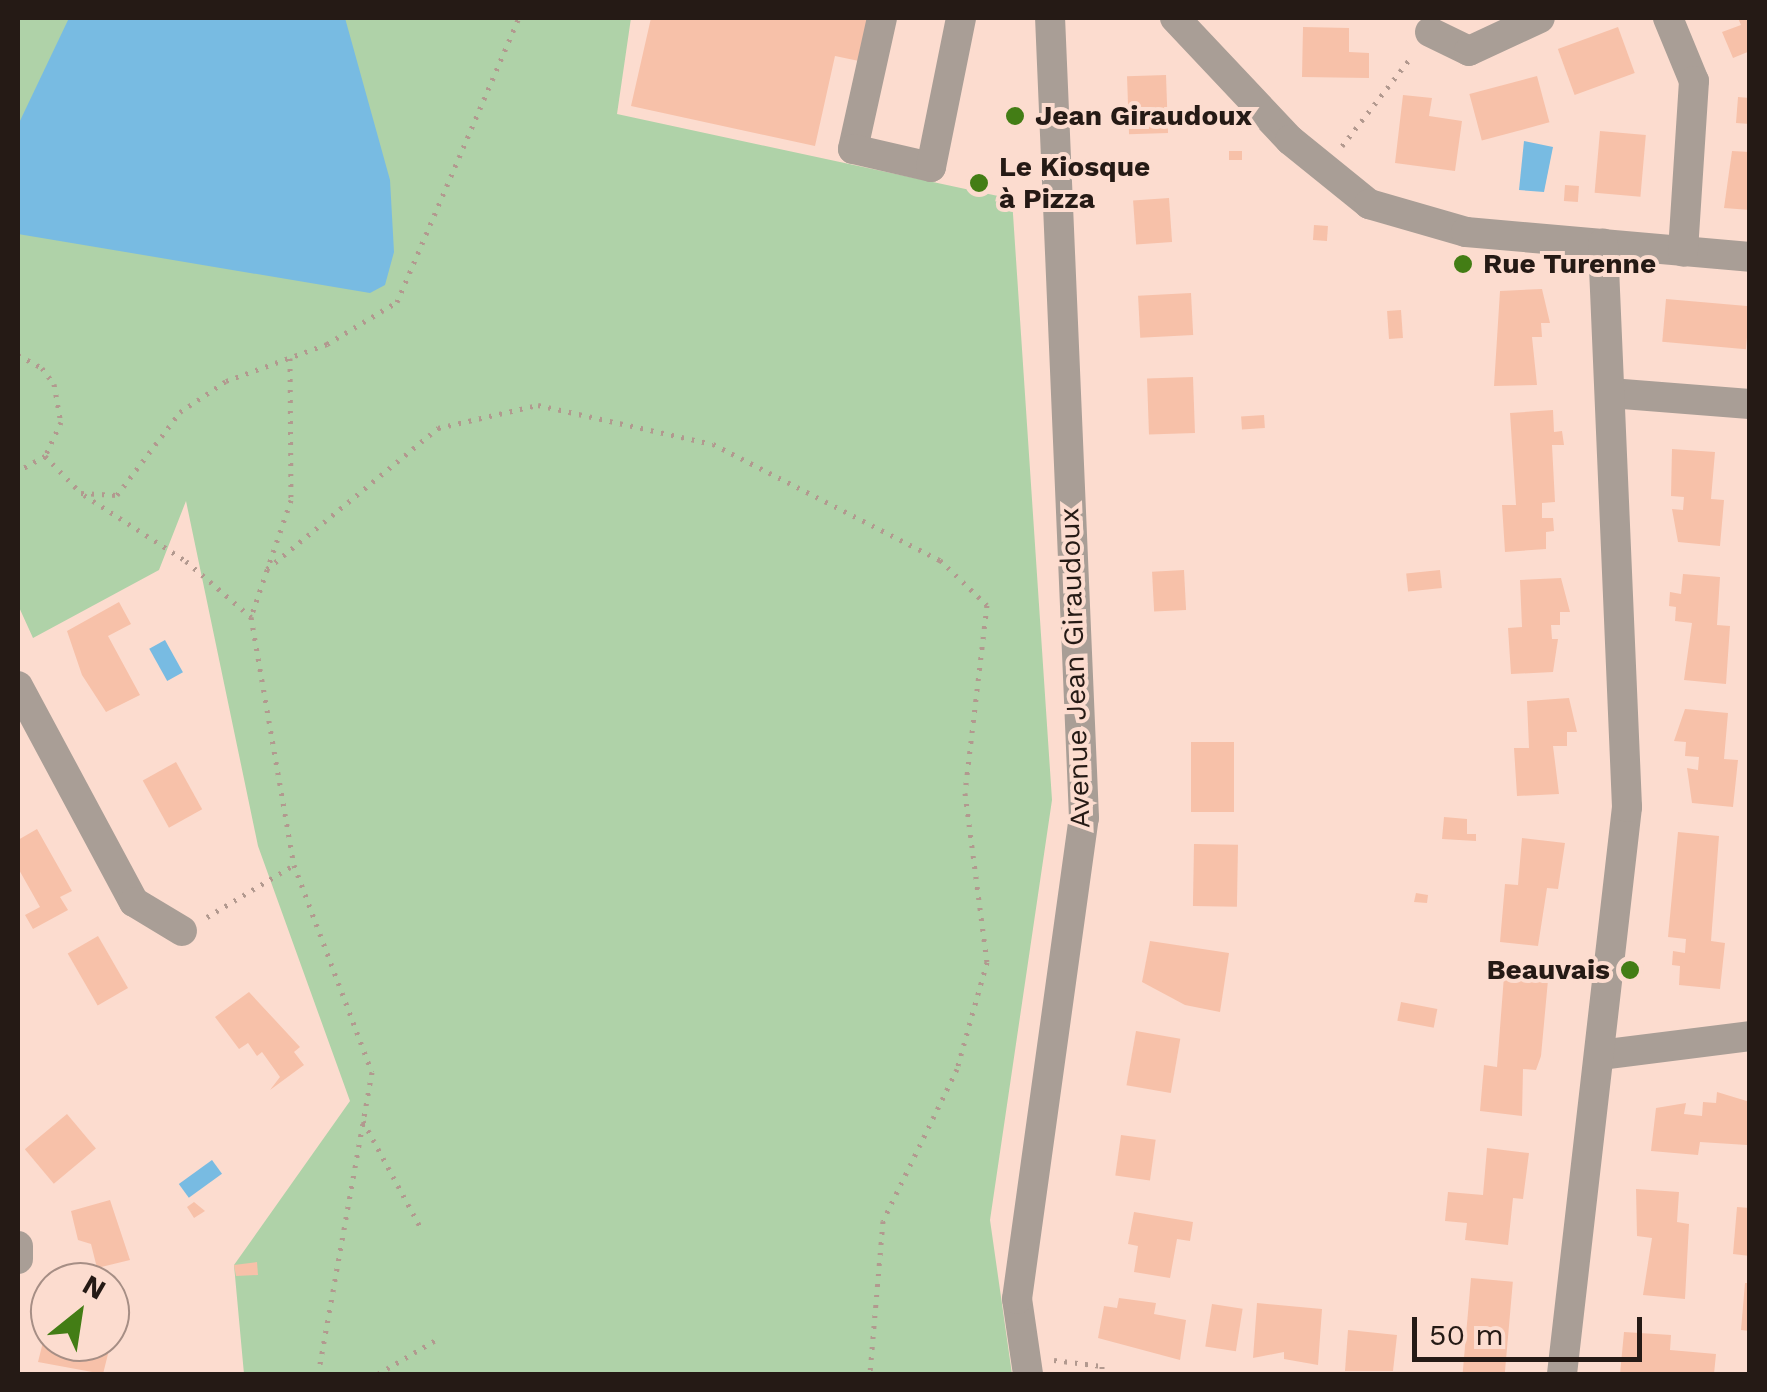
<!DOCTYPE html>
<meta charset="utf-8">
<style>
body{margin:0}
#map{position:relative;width:1767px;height:1392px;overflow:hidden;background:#fcdccf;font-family:"Work Sans",sans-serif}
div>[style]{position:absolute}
.green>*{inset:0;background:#afd2a8}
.water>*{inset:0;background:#78bbe2;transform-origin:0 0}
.building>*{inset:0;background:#f7c1a9;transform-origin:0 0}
.path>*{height:5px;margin-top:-2.5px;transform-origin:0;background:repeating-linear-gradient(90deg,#b2998f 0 2.5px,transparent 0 10.5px)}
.minor>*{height:30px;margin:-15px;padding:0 15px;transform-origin:15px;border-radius:15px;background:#a99e96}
.dots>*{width:28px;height:28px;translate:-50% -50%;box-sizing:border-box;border:5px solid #fcdccf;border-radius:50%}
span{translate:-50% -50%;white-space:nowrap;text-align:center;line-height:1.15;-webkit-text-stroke:8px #fcdccf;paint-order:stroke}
.poi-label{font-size:28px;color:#251a15;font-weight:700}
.left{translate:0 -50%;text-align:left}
.right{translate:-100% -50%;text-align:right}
.street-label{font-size:28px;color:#251a15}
.frame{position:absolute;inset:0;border:20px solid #251a15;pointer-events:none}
.north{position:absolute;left:30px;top:1262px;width:100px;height:100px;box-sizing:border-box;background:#fcdccf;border:2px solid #a68e85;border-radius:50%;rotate:30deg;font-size:28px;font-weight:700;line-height:40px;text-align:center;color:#251a15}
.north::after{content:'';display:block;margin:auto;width:35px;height:45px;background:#437d15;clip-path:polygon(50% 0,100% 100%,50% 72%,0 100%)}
.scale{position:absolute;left:1412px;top:1317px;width:230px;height:45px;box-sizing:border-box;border:5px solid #251a15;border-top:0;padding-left:12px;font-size:30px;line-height:35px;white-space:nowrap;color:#251a15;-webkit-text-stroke:8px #fcdccf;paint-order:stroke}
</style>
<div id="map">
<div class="green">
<div style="clip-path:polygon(18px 18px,631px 18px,617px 114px,1012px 199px,1052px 800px,990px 1220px,1012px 1374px,244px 1374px,234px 1265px,350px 1101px,258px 846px,186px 501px,159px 570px,33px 638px,18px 605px)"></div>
</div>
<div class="water">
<div style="clip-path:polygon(69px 18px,345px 18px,390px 180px,394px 252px,385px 285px,370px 293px,18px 234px,18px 125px)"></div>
<div style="clip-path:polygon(1524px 141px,1553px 147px,1544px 192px,1519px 190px)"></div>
<div style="left:165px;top:640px;width:37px;height:18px;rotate:61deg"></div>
<div style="left:212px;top:1160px;width:17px;height:41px;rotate:54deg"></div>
</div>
<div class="building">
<div style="clip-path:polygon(651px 18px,869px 18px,859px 61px,835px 56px,815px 146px,631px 106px)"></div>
<div style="clip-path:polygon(1738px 18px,1750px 18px,1750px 51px,1733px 58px,1722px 32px,1741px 25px)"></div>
<div style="clip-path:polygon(1303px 27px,1349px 28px,1349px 52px,1369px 53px,1369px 78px,1302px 77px)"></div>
<div style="left:1618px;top:27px;width:49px;height:64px;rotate:70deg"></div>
<div style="left:1166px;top:75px;width:58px;height:39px;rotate:88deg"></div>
<div style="left:1537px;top:76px;width:48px;height:70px;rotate:75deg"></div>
<div style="clip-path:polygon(1403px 95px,1432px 98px,1429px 116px,1462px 121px,1455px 171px,1395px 163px)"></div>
<div style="clip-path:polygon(1738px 97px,1750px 98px,1750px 124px,1736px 123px)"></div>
<div style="left:1600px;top:131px;width:46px;height:62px;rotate:5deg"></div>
<div style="left:1229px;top:151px;width:13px;height:9px"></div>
<div style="clip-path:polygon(1732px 151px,1750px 152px,1750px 210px,1724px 208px)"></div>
<div style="left:1565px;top:185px;width:14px;height:16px;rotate:4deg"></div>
<div style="left:1169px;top:198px;width:44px;height:36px;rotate:86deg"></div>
<div style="left:1314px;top:225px;width:14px;height:15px;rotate:4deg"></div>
<div style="left:1458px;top:257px;width:8px;height:14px"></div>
<div style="clip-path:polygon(1542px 289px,1550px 323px,1541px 323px,1542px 337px,1532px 337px,1537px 385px,1494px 386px,1500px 291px)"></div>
<div style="left:1191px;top:293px;width:42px;height:53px;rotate:87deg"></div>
<div style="left:1666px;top:299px;width:84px;height:43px;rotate:5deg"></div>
<div style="left:1401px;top:310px;width:28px;height:14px;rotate:86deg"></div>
<div style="left:1193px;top:377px;width:56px;height:46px;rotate:88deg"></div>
<div style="clip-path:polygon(1553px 410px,1554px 432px,1562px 431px,1564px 445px,1552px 445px,1555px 502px,1542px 503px,1542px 518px,1553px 518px,1554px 531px,1546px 532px,1546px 549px,1505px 552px,1502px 505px,1516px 505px,1510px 413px)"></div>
<div style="left:1264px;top:415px;width:13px;height:23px;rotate:86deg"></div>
<div style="clip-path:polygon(1672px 449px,1715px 452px,1711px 499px,1724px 500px,1720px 546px,1678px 542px,1672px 509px,1683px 510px,1684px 497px,1671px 496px)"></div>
<div style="left:1184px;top:570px;width:40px;height:32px;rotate:87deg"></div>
<div style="left:1440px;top:570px;width:18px;height:34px;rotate:84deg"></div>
<div style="clip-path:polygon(1683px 574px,1720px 577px,1717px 625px,1730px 626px,1726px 684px,1684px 680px,1692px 623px,1675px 621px,1676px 607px,1669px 606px,1670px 592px,1681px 594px)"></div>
<div style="clip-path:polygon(1561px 578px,1570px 612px,1560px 612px,1560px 625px,1551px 625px,1552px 639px,1558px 639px,1553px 672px,1511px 674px,1508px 628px,1522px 627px,1520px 580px)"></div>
<div style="clip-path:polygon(119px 602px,131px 624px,108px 636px,140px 695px,106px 712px,82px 675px,67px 631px)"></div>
<div style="clip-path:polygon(1569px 698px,1577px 732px,1567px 732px,1567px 746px,1553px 746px,1559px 794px,1517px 796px,1514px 748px,1529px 748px,1527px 701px)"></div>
<div style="clip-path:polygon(1685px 709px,1728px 713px,1724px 759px,1738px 760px,1733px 807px,1692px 803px,1687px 768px,1698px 770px,1699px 757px,1685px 756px,1686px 742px,1674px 741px)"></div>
<div style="left:1191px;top:742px;width:43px;height:70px"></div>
<div style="left:176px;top:762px;width:54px;height:38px;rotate:61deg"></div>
<div style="clip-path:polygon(1444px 817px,1467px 819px,1467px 834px,1476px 834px,1476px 841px,1442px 839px)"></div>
<div style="clip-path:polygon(37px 829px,72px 891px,60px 897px,68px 910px,33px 929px,25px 915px,40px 907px,18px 868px,18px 840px)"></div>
<div style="clip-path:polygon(1678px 832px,1719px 836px,1711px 941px,1725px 943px,1720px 989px,1679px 985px,1680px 966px,1672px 965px,1673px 951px,1685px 953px,1686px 939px,1668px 937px)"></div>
<div style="clip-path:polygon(1522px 838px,1565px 843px,1558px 889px,1547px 888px,1538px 946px,1500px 942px,1505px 884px,1518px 885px)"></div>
<div style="left:1194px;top:844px;width:44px;height:62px;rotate:1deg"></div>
<div style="clip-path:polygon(1416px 893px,1428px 895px,1427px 903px,1414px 902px)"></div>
<div style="left:98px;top:936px;width:60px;height:35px;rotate:60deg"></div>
<div style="clip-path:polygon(1150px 941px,1229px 953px,1220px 1012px,1185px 1005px,1142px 982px)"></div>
<div style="clip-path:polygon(1504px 976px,1548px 980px,1541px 1056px,1536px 1070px,1523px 1069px,1522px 1116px,1480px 1111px,1484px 1065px,1497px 1067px)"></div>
<div style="clip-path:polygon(249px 992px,300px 1047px,294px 1052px,304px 1065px,270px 1090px,280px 1077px,262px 1052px,257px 1056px,248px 1043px,239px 1049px,215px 1017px)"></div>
<div style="left:1401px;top:1002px;width:37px;height:19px;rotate:11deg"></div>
<div style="left:1136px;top:1031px;width:45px;height:55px;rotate:10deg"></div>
<div style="clip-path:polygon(1717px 1092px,1750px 1102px,1747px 1145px,1700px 1142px,1698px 1155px,1651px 1151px,1656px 1108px,1686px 1103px,1684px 1114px,1702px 1116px,1703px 1102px,1716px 1103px)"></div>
<div style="left:67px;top:1114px;width:45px;height:55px;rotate:50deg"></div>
<div style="left:1121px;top:1135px;width:35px;height:41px;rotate:8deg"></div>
<div style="clip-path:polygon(1487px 1148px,1529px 1153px,1523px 1199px,1513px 1198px,1508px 1245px,1465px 1240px,1467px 1223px,1445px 1221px,1448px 1192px,1483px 1195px)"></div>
<div style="clip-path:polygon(1636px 1189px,1679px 1192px,1677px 1222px,1689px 1224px,1685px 1299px,1643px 1295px,1652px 1238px,1637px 1236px)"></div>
<div style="clip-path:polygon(110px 1200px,130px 1260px,97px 1268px,91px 1244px,78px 1240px,71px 1211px)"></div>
<div style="clip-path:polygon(194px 1202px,205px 1211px,194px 1218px,187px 1207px)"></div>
<div style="clip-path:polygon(1737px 1207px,1750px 1208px,1750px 1256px,1733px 1254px)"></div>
<div style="clip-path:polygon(1134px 1212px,1193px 1222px,1190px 1241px,1177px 1239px,1170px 1278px,1134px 1272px,1138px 1246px,1128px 1244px)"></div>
<div style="clip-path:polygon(257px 1262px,258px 1275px,236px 1276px,234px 1265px)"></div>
<div style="left:1471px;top:1278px;width:42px;height:96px;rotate:5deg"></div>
<div style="clip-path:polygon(1745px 1283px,1750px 1283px,1750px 1331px,1741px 1330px)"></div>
<div style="clip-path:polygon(1119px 1298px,1156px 1303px,1154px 1314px,1186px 1320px,1180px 1360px,1098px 1338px,1104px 1306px,1117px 1308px)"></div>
<div style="clip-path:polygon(1257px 1303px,1322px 1309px,1318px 1365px,1284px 1359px,1284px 1352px,1253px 1358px)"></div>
<div style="left:1212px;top:1304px;width:31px;height:43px;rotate:9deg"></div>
<div style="clip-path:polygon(110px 1312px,118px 1313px,111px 1339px,110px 1339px)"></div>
<div style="clip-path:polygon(46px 1330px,50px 1342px,111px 1342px,103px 1374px,38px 1362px)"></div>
<div style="clip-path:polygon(1348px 1330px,1397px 1335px,1393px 1371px,1345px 1371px)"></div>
<div style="clip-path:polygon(1624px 1332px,1671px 1335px,1670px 1350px,1716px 1354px,1714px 1374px,1620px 1374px)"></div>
</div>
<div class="path">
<div style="left:1342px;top:146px;width:114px;rotate:-52.1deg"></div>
<div style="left:18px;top:355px;width:27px;rotate:28deg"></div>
<div style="left:42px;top:368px;width:20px;rotate:53deg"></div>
<div style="left:54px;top:384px;width:39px;rotate:80deg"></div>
<div style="left:61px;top:422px;width:38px;rotate:115deg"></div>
<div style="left:45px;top:456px;width:31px;rotate:151deg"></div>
<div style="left:290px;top:358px;width:142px;rotate:89.6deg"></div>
<div style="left:291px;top:500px;width:124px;rotate:108.9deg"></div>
<div style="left:251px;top:617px;width:252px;rotate:80.2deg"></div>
<div style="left:294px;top:865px;width:221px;rotate:69.4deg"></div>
<div style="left:372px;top:1072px;width:307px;rotate:100.1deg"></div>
<div style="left:45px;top:456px;width:52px;rotate:45.8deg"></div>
<div style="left:81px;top:493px;width:36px;rotate:3deg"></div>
<div style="left:117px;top:495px;width:104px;rotate:-52.8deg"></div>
<div style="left:180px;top:412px;width:55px;rotate:-34deg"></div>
<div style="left:226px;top:381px;width:108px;rotate:-20.1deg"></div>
<div style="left:327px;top:344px;width:82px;rotate:-31deg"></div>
<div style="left:397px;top:302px;width:309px;rotate:-66.8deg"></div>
<div style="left:84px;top:495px;width:121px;rotate:32.9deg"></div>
<div style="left:186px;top:561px;width:86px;rotate:40.7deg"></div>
<div style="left:267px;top:569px;width:222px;rotate:-39.5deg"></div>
<div style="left:438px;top:428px;width:103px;rotate:-13deg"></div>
<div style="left:538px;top:405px;width:179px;rotate:12.6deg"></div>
<div style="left:713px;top:444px;width:255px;rotate:27.1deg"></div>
<div style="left:940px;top:560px;width:65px;rotate:43.8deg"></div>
<div style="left:987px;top:605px;width:189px;rotate:96.7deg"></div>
<div style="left:965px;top:793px;width:170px;rotate:82.6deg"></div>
<div style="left:987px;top:962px;width:111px;rotate:105.7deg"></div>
<div style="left:957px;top:1069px;width:169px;rotate:116deg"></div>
<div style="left:883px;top:1221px;width:154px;rotate:94.9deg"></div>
<div style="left:207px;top:917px;width:101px;rotate:-30.9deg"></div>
<div style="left:363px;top:1121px;width:124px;rotate:61.6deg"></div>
<div style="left:1054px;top:1360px;width:48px;rotate:7.1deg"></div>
<div style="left:1102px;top:1366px;width:8px;rotate:90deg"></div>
<div style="left:378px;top:1374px;width:71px;rotate:-30.5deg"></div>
</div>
<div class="minor">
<div style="left:882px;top:18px;width:134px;rotate:102.5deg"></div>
<div style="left:853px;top:149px;width:80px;rotate:13deg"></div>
<div style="left:931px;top:167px;width:152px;rotate:-78.6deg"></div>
<div style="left:1175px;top:18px;width:168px;rotate:46.7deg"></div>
<div style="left:1290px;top:140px;width:102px;rotate:39deg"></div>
<div style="left:1369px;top:204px;width:101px;rotate:16.1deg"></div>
<div style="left:1466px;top:232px;width:285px;rotate:5deg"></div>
<div style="left:1668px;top:18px;width:68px;rotate:67.6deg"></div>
<div style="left:1694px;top:81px;width:171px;rotate:93.7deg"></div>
<div style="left:1430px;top:32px;width:43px;rotate:26deg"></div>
<div style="left:1469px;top:51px;width:78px;rotate:-24.9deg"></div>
<div style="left:1610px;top:393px;width:140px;rotate:4.5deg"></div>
<div style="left:18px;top:686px;width:245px;rotate:61.8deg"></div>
<div style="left:134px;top:902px;width:56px;rotate:31.1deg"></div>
<div style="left:1600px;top:1055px;width:151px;rotate:-7.2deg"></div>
<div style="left:18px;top:1246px;width:13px;rotate:90deg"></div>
<div style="left:1028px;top:1374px;width:76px;rotate:-98.3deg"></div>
<div style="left:1017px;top:1299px;width:486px;rotate:-82.1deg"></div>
<div style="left:1084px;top:818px;width:801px;rotate:-92.43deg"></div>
<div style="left:1562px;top:1374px;width:571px;rotate:-83.46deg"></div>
<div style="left:1627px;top:807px;width:564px;rotate:-92.44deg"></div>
</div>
<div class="dots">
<div style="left:1015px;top:116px;background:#437d15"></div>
<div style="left:979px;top:183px;background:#437d15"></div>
<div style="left:1463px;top:264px;background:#437d15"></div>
<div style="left:1630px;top:970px;background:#437d15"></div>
</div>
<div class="poi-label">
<span class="left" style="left:1035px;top:116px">Jean Giraudoux</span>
<span class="left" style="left:999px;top:183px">Le Kiosque<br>à Pizza</span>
<span class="left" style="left:1483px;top:264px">Rue Turenne</span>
<span class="right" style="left:1610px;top:970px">Beauvais</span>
</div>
<div class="street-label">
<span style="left:1075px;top:668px;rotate:-92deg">Avenue Jean Giraudoux</span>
</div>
<div class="frame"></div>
<div class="north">N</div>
<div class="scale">50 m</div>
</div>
